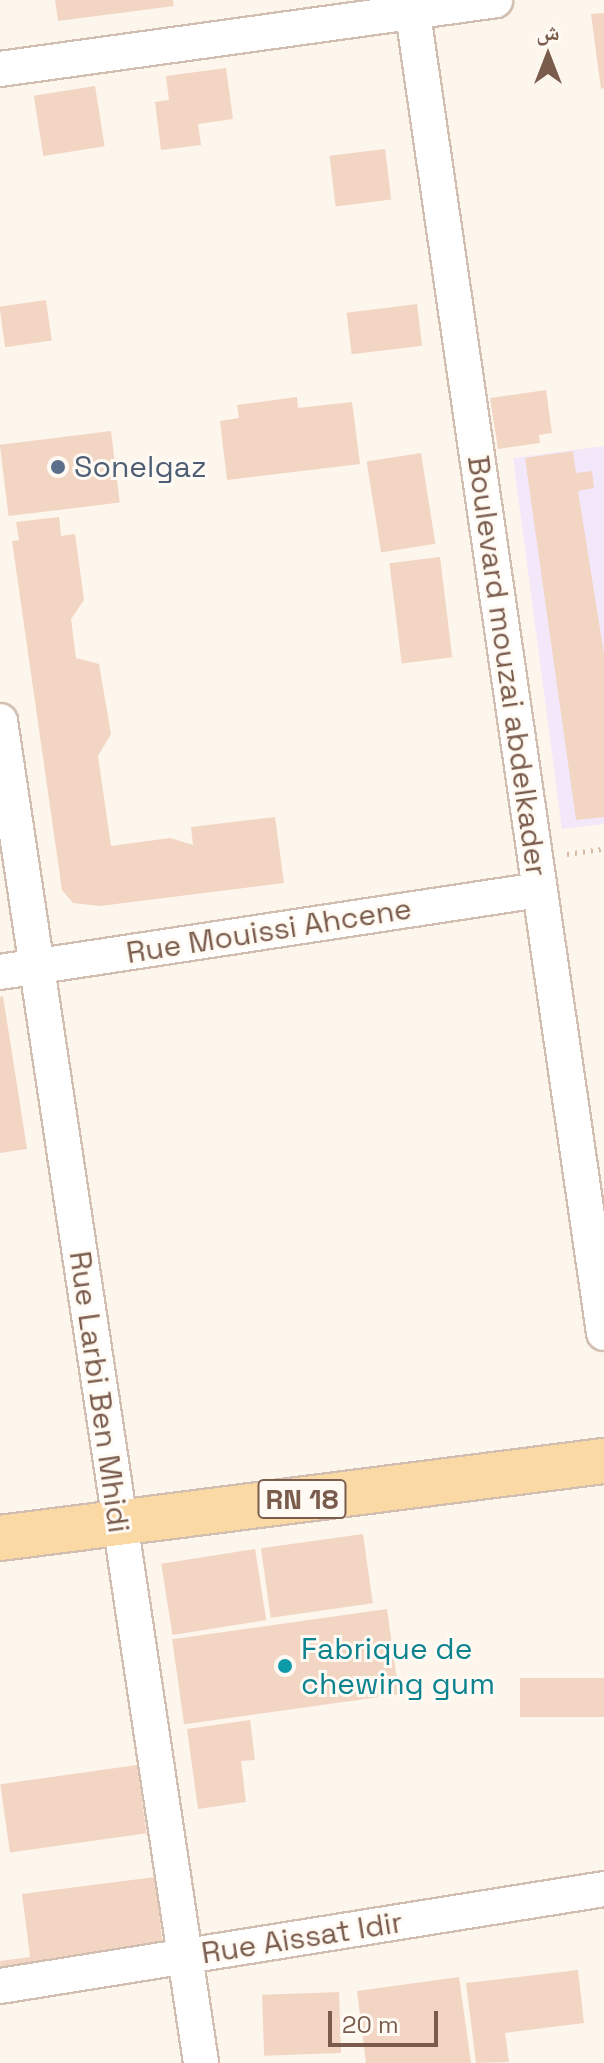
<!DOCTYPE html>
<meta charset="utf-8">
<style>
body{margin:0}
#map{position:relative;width:604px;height:2063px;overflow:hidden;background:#fdf6ec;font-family:"Space Grotesk","Noto Naskh Arabic",sans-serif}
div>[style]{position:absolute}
.education>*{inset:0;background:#f3e8fa}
.building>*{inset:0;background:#f3d5c3;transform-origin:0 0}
.path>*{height:5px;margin-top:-2.5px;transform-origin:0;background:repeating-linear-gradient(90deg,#d9b8a5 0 2px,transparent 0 8px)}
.roads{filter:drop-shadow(2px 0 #d1beb0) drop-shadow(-2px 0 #d1beb0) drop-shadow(0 2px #d1beb0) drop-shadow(0 -2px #d1beb0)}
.street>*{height:34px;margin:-17px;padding:0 17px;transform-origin:17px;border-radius:17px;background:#fff}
.primary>*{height:44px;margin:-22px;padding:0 22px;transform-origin:22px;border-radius:22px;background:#fbd9a5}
.dots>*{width:22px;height:22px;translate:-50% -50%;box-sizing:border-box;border:4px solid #fffaf3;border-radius:50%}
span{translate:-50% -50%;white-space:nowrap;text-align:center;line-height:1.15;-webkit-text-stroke:6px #fffaf3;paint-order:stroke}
.shield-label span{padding:2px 6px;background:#fffaf3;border:2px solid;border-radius:6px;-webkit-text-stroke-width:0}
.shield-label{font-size:28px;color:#7a5c4d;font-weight:700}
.service-label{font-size:30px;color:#4e5e75}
.left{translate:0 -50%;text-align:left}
.street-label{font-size:30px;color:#7a5c4d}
.culture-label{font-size:30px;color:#0d838f}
.north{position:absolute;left:508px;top:16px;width:80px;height:80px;-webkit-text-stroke:6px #fffaf3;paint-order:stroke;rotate:0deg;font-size:22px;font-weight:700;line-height:32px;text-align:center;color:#7a5c4d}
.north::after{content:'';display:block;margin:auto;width:28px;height:36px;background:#7a5c4d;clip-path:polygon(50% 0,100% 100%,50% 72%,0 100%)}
.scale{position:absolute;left:328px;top:2011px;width:110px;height:36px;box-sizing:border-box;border:4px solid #7a5c4d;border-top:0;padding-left:10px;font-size:24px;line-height:28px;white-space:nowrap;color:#7a5c4d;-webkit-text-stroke:6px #fffaf3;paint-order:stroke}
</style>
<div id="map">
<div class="education">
<div style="clip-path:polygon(604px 446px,604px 824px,562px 829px,513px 458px)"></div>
</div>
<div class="building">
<div style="clip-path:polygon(55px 0,173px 0,174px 6px,58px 21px)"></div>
<div style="clip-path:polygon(604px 13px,604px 88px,601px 89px,591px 14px)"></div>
<div style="clip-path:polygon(226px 68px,233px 119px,198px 124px,201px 145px,161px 150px,155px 102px,169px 100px,166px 76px)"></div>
<div style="left:95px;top:86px;width:61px;height:62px;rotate:81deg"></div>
<div style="left:385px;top:149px;width:51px;height:56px;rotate:83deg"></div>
<div style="left:46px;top:300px;width:41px;height:47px;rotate:82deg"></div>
<div style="left:417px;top:304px;width:42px;height:71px;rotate:83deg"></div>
<div style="clip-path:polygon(546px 390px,552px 433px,539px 435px,540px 443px,498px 449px,490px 398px)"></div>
<div style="clip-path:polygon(297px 397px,298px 408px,352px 402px,360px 464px,227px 480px,220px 421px,239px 418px,237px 405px)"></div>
<div style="left:111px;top:431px;width:72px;height:112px;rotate:83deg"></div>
<div style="clip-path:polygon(573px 451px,576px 473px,592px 471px,594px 488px,578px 491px,604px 654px,604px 817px,576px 820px,525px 458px)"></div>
<div style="left:421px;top:453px;width:92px;height:55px;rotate:81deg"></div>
<div style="clip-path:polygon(59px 517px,61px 536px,75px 534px,84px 600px,71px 619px,76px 658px,99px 664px,111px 734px,98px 756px,111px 846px,170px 838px,193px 845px,191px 827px,275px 817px,284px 883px,100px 906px,73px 903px,62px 890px,12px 541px,19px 540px,16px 522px)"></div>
<div style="left:440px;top:557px;width:101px;height:51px;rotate:83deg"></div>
<div style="clip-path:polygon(3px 996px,27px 1149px,0 1153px,0 997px)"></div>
<div style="left:363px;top:1534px;width:70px;height:103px;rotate:82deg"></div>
<div style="left:255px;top:1549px;width:72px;height:95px;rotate:81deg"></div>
<div style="left:387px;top:1609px;width:86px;height:217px;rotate:82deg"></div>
<div style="left:604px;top:1678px;width:39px;height:84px;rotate:90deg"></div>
<div style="clip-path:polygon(250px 1720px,255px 1760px,241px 1761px,246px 1802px,198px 1809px,187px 1729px)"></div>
<div style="left:137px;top:1765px;width:69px;height:138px;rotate:82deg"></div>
<div style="clip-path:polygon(155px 1877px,165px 1964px,2px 1985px,0 1961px,30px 1957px,22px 1894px)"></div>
<div style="clip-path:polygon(578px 1970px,584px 2023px,505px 2033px,509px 2062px,476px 2063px,466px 1983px)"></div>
<div style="clip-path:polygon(459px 1977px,471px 2063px,366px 2063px,357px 1991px)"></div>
<div style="left:339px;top:1992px;width:61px;height:77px;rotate:88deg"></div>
</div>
<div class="path">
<div style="left:567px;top:854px;width:37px;rotate:-8deg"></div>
</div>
<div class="roads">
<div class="street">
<div style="left:411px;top:0;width:1347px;rotate:81.76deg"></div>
<div style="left:0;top:69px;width:500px;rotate:-7.9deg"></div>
<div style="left:0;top:721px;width:1357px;rotate:81.48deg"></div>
<div style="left:0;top:972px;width:545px;rotate:-8.65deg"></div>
<div style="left:0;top:1986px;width:612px;rotate:-9.12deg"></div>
</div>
<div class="primary">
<div style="left:0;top:1538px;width:609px;rotate:-7.27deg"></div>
</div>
</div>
<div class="dots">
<div style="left:58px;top:467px;background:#5c6f8a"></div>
<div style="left:285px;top:1666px;background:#0f9aa8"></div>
</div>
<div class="shield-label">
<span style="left:302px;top:1499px">RN 18</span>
</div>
<div class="service-label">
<span class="left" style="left:74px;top:467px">Sonelgaz</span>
</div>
<div class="street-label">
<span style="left:507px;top:666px;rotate:82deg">Boulevard mouzai abdelkader</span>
<span style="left:269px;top:931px;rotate:-9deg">Rue Mouissi Ahcene</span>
<span style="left:99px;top:1392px;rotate:82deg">Rue Larbi Ben Mhidi</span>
<span style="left:302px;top:1938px;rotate:-9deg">Rue Aissat Idir</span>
</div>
<div class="culture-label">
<span class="left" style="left:301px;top:1666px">Fabrique de<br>chewing gum</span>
</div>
<div class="north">ش</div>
<div class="scale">20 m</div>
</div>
